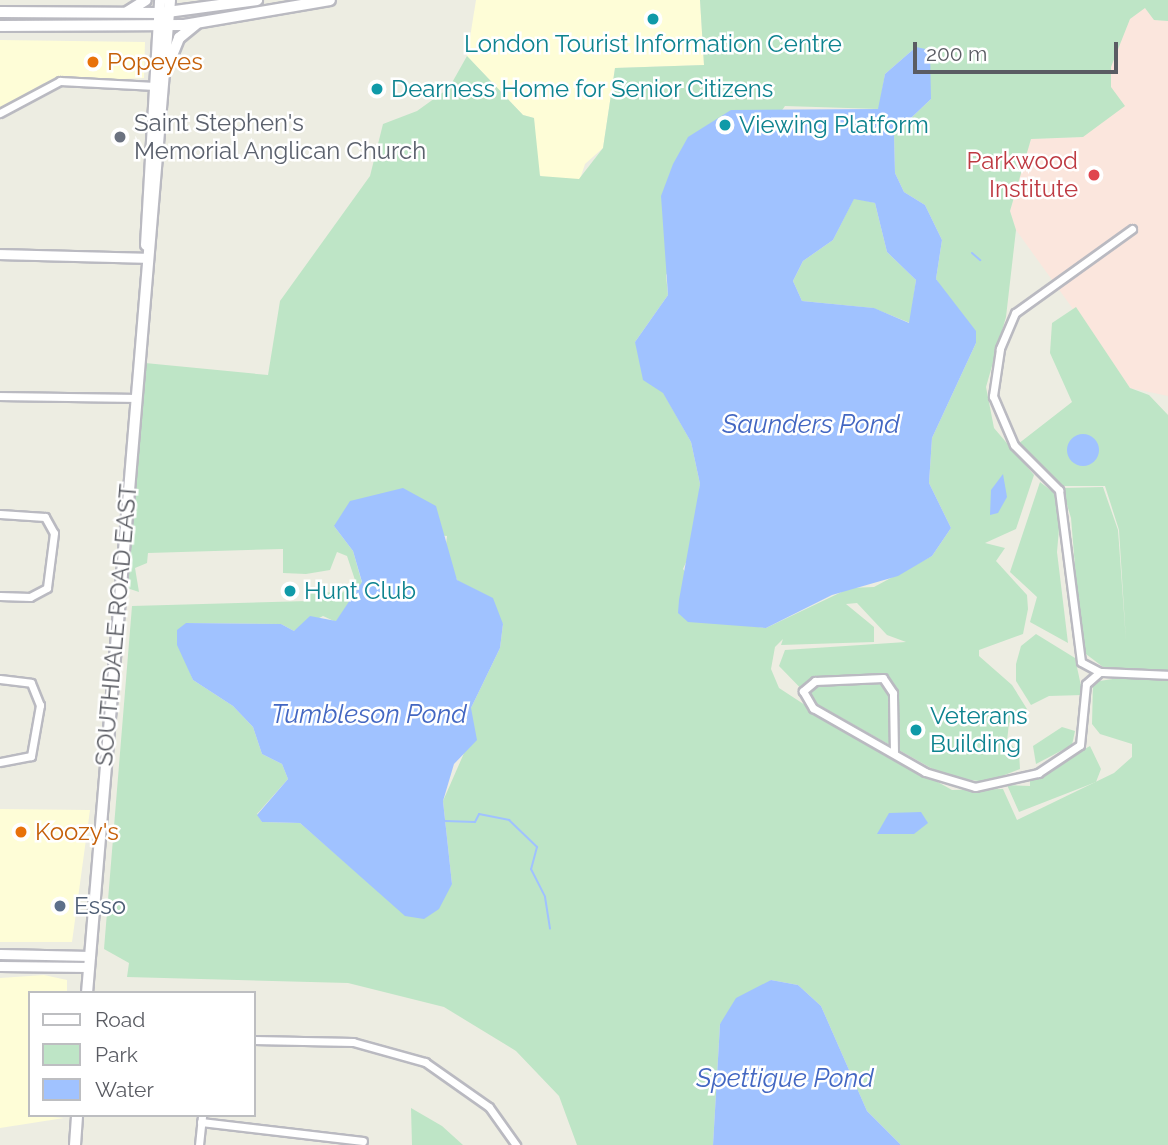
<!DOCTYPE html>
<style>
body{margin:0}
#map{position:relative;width:1168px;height:1145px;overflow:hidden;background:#edede2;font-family:Raleway,sans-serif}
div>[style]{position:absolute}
.commercial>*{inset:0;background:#fefdd7}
.medical>*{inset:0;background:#fbe6dd}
.green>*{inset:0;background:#bee5c6}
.water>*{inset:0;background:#a0c2ff}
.round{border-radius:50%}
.stream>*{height:2px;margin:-1px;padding:0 1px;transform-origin:1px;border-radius:1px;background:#a0c2ff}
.roads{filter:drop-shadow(2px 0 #babac1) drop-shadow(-2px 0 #babac1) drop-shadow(0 2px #babac1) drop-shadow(0 -2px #babac1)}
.minor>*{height:7px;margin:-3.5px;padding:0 3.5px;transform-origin:3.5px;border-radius:3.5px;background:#fff}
.tertiary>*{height:9px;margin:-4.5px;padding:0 4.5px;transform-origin:4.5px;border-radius:4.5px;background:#fff}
.secondary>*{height:10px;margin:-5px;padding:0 5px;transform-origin:5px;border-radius:5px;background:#fff}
.dots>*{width:19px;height:19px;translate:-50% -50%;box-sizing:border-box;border:4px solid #fff;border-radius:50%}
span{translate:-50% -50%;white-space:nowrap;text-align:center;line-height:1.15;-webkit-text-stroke:5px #fff;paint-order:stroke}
.culture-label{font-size:24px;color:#0d838f}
.left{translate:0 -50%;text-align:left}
.food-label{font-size:24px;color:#c56008}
.worship-label{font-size:24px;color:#5b616d}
.health-label{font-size:24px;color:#be3a42}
.right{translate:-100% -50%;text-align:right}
.street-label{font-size:24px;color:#5a5c63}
.service-label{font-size:24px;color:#4e5e75}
.water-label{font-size:26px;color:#4367c2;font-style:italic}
.legend{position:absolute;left:28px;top:991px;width:228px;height:126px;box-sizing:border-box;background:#fff;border:2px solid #bdbec1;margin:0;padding:9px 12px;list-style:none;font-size:21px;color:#5a5c63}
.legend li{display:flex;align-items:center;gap:14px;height:35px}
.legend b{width:35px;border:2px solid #bdbec1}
.scale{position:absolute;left:913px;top:42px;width:205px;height:32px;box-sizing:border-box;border:4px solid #5a5c63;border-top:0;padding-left:9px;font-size:21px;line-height:24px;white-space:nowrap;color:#5a5c63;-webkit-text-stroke:5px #fff;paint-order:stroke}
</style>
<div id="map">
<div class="commercial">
<div style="clip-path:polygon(476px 0,700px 0,704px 65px,615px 68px,603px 148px,585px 164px,580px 179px,545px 180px,536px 171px,534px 118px,523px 115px,467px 56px)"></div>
<div style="clip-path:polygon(0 40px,145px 42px,144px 78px,44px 83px,0 108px)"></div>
<div style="clip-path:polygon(0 809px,90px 810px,72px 942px,0 942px)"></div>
<div style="clip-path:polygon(44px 975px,67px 980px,67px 993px,30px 993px,30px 1115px,64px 1118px,0 1128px,0 978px)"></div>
</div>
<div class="medical">
<div style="clip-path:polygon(1145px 7px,1154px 20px,1168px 21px,1168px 396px,1130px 388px,1016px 230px,1010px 211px,1031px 139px,1083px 137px,1111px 87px,1111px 66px,1130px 18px)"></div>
</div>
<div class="green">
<div style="clip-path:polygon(evenodd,700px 0,1168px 0,1168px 21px,1154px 20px,1145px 8px,1130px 19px,1111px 67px,1111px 87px,1125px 106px,1083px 137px,1031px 139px,1010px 211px,1016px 230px,1006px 317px,986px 387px,994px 428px,1034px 475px,1016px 529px,985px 543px,1005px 548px,996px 561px,1027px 595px,1028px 609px,1023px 634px,979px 650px,979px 656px,1012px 685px,1027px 709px,1009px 723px,1007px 741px,1019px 752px,1020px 769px,987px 782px,947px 777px,815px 703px,779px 666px,785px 650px,906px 642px,887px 635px,857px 603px,846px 604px,874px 627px,874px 642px,781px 645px,783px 639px,775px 647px,771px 669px,779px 688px,828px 720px,952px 790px,1003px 789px,1017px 820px,1114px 773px,1132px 757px,1132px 744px,1100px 734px,1092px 724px,1093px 682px,1132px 676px,1130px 669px,1103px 667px,1082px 651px,1071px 518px,1062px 488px,1103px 487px,1118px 530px,1126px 641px,1119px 530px,1105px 486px,1061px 486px,1018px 444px,1072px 402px,1050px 353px,1052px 323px,1076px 307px,1130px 388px,1149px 395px,1168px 415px,1168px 1145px,901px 1145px,867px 1111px,821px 1006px,798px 985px,771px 980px,720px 1024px,713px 1145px,577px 1145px,559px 1096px,516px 1051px,444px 1007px,348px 983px,127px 977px,129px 963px,104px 949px,132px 606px,308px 601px,311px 590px,341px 594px,355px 580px,347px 556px,337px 552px,330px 570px,306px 574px,283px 573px,283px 549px,148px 553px,147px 563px,135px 568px,139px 592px,127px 588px,145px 363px,268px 375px,280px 301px,370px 176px,383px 124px,417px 111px,449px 88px,467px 56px,523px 115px,534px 118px,540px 176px,579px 179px,603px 148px,615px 68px,704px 65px,700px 0,916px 47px,931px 99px,894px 134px,895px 173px,904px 192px,925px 205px,942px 240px,936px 279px,976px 343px,932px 438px,929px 483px,951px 528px,932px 556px,874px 587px,850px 588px,766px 628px,727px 623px,683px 569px,694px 544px,700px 484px,691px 442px,635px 342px,668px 295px,666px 275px,785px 106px,879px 109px,885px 74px,916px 47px,700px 0,334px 526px,447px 536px,445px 553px,457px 580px,503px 624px,500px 648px,471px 708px,468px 744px,443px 801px,452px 884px,386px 898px,300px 823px,262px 822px,257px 814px,288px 779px,282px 764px,262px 754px,253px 727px,233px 706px,193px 680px,186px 662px,186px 623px,281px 624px,294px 631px,323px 616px,336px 622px,362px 583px,353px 551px,334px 526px)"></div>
<div style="clip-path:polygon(854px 198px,875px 203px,887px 252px,916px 280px,910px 323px,873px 308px,802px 301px,793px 281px,803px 261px,833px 240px)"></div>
<div style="clip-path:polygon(1040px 482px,1057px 495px,1064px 528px,1059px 529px,1057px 552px,1068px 643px,1030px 622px,1037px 597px,1010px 572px)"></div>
<div style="clip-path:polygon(1036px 634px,1075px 658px,1083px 695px,1049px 696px,1031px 705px,1016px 681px,1016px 664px,1021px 646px)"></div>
<div style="clip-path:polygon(1062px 727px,1075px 731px,1072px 745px,1036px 764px,1033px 746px)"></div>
<div style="clip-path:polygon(1090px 746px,1101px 769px,1096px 782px,1019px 812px,1007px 785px,1030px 786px,1030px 779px)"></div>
<div style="clip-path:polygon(411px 1108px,442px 1126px,463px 1145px,412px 1145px)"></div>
</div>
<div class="water">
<div style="clip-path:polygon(evenodd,916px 47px,930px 50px,931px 99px,894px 134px,895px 173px,904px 192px,925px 205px,942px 240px,936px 279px,976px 331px,976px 343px,932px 438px,929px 483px,951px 528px,932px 556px,898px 576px,832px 595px,766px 628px,688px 622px,678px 613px,679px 600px,700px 484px,691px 442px,663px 393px,643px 380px,635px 342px,668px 295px,661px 196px,673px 164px,688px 137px,731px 110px,878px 109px,885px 74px,916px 47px,854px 199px,875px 203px,887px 252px,916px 280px,909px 323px,874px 308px,802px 301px,793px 281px,803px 261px,833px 240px,854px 199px)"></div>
<div class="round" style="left:1067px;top:434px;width:32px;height:32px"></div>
<div style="clip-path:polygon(1003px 474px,1007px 497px,998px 513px,990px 515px,991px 490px)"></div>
<div style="clip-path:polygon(403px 488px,436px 506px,457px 580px,493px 598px,503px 624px,500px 648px,471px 708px,477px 740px,454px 764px,443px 801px,452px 884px,439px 909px,424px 919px,405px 916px,300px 823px,262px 822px,257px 815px,288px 779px,282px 764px,262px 754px,253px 727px,233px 706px,193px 680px,177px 645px,177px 630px,186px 623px,281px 624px,294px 631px,310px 616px,336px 621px,362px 582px,353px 551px,334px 526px,350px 501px)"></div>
<div style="clip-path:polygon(921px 812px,928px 823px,914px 834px,877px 834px,889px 813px)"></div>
<div style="clip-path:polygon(771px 980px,798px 985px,821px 1006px,867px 1111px,901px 1145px,713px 1145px,720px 1024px,736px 998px)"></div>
</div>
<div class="stream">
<div style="left:972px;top:253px;width:11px;rotate:41deg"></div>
<div style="left:445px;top:821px;width:30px;rotate:2deg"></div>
<div style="left:475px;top:822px;width:9px;rotate:-63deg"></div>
<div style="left:479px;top:814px;width:31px;rotate:11deg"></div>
<div style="left:509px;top:820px;width:39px;rotate:44deg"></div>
<div style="left:537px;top:847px;width:23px;rotate:105deg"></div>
<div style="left:531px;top:869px;width:31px;rotate:63deg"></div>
<div style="left:545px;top:897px;width:32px;rotate:81deg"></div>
</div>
<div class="roads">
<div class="minor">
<div style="left:0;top:113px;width:68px;rotate:-28.1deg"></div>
<div style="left:60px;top:81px;width:95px;rotate:3deg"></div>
<div style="left:1132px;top:229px;width:144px;rotate:144.3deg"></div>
<div style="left:1015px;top:313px;width:39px;rotate:113deg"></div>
<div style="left:1000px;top:349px;width:48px;rotate:98.5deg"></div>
<div style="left:993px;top:396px;width:53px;rotate:66.8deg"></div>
<div style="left:1014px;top:445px;width:64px;rotate:45deg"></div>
<div style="left:1059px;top:490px;width:173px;rotate:82.7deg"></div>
<div style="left:1081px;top:662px;width:21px;rotate:28deg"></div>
<div style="left:1100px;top:672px;width:68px;rotate:2.5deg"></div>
<div style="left:0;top:396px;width:135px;rotate:0.8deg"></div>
<div style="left:0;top:514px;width:45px;rotate:3.8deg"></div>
<div style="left:45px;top:517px;width:18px;rotate:61deg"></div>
<div style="left:54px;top:533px;width:55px;rotate:97.3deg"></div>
<div style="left:47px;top:588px;width:19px;rotate:152deg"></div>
<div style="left:30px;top:597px;width:30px;rotate:-178deg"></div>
<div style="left:0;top:679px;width:31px;rotate:7deg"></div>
<div style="left:31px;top:683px;width:24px;rotate:68deg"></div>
<div style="left:40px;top:705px;width:52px;rotate:100deg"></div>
<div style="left:31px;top:756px;width:32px;rotate:169deg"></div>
<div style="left:894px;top:753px;width:60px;rotate:-91deg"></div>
<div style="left:893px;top:693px;width:18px;rotate:-124deg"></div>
<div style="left:883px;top:678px;width:68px;rotate:177.5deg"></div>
<div style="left:815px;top:681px;width:16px;rotate:140deg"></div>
<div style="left:803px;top:691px;width:20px;rotate:60deg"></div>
<div style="left:813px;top:708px;width:129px;rotate:29.7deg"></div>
<div style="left:925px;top:772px;width:52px;rotate:16.7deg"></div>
<div style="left:975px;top:787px;width:65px;rotate:-12.5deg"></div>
<div style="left:1038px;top:773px;width:50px;rotate:-33.7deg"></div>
<div style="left:1080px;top:745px;width:61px;rotate:-84.4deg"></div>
<div style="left:1086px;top:684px;width:18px;rotate:-41deg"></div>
<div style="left:254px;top:1040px;width:99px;rotate:1.2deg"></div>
<div style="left:353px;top:1042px;width:75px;rotate:15.5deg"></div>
<div style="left:425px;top:1062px;width:78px;rotate:35.1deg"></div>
<div style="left:489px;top:1107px;width:47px;rotate:54.6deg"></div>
<div style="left:201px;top:1122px;width:163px;rotate:6.7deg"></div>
<div style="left:199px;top:1145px;width:30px;rotate:-84deg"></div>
</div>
<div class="tertiary">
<div style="left:0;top:254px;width:148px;rotate:1.5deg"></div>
<div style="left:0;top:954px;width:90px;rotate:1.3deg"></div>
<div style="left:0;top:966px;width:89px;rotate:0.6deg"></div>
</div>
<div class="secondary">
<div style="left:0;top:12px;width:160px;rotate:0.4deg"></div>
<div style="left:160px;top:13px;width:98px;rotate:-7.6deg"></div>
<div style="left:127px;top:12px;width:22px;rotate:-32deg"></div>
<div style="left:0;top:26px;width:184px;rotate:-0.3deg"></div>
<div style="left:184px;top:25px;width:148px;rotate:-9.7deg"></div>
<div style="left:171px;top:58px;width:22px;rotate:-68deg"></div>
<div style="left:179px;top:38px;width:22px;rotate:-39deg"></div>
<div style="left:146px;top:245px;width:245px;rotate:-86.7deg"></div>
<div style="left:87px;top:993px;width:996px;rotate:-85.22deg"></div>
<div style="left:75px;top:1145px;width:30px;rotate:-86deg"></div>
</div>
</div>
<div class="dots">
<div style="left:653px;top:19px;background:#0f9aa8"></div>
<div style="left:93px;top:62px;background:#e8710a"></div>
<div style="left:377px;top:89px;background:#0f9aa8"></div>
<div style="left:725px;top:125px;background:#0f9aa8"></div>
<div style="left:120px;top:137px;background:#6b7280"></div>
<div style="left:1094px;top:175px;background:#e0444e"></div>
<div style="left:290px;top:591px;background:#0f9aa8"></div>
<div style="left:916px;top:730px;background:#0f9aa8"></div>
<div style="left:21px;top:832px;background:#e8710a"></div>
<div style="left:60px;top:906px;background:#5c6f8a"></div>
</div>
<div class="culture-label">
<span style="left:653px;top:44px">London Tourist Information Centre</span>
<span class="left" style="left:391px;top:89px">Dearness Home for Senior Citizens</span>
<span class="left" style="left:739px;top:125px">Viewing Platform</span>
<span class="left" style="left:304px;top:591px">Hunt Club</span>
<span class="left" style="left:930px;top:730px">Veterans<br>Building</span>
</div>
<div class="food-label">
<span class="left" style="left:107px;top:62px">Popeyes</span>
<span class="left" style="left:35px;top:832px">Koozy's</span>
</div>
<div class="worship-label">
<span class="left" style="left:134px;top:137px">Saint Stephen's<br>Memorial Anglican Church</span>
</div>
<div class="health-label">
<span class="right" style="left:1078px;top:175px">Parkwood<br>Institute</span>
</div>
<div class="street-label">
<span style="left:116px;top:625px;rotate:-85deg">SOUTHDALE ROAD EAST</span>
</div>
<div class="service-label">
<span class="left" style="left:74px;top:906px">Esso</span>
</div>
<div class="water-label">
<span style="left:811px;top:425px">Saunders Pond</span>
<span style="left:369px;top:715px">Tumbleson Pond</span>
<span style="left:785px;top:1079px">Spettigue Pond</span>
</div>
<ul class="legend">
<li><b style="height:9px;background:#fff"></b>Road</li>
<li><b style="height:19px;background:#bee5c6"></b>Park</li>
<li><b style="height:19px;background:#a0c2ff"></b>Water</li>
</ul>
<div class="scale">200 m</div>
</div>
